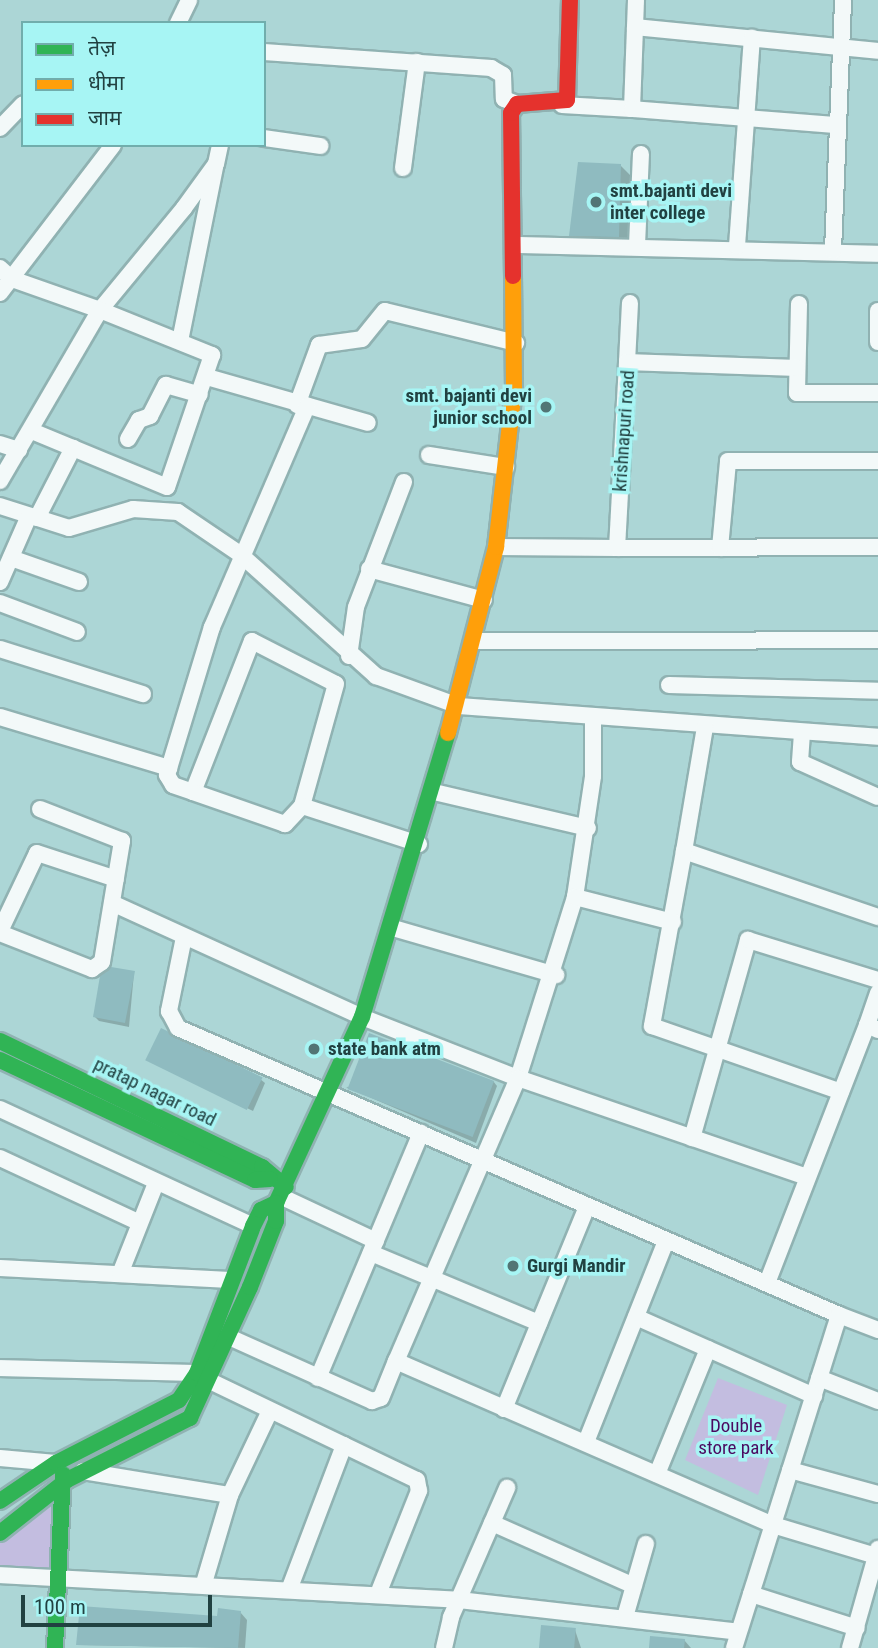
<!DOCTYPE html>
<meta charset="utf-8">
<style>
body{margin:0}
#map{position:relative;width:878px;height:1648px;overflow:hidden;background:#acd6d6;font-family:"Roboto Condensed","Noto Sans Devanagari",sans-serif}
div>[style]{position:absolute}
.green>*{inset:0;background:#c3bde0}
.shadow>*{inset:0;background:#0003}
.building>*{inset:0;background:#8fbbc0;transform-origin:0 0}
.roads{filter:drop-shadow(2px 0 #90b2b2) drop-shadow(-2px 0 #90b2b2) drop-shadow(0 2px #90b2b2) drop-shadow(0 -2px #90b2b2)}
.street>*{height:16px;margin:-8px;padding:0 8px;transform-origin:8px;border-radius:8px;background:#f3f9f9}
.fast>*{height:16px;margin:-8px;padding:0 8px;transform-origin:8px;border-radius:8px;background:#30b455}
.slow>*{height:16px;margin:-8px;padding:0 8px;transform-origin:8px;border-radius:8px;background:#ff9f0a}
.jam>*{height:16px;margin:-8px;padding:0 8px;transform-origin:8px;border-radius:8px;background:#e5322d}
.dots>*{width:19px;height:19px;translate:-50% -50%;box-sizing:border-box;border:4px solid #a7f5f4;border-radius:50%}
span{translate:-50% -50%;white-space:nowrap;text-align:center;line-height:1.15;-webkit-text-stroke:7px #a7f5f4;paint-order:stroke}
.poi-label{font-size:19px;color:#214141;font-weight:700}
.left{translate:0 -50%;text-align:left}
.right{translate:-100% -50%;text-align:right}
.street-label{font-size:19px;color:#214141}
.park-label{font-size:19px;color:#4b0a60}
.legend{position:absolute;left:21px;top:21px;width:245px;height:126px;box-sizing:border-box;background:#a7f5f4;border:2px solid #71adac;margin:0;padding:9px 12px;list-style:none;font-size:21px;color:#214141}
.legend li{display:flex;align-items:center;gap:14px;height:35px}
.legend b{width:35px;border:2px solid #71adac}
.scale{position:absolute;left:21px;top:1595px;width:191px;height:32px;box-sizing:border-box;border:4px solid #214141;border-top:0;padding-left:9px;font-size:21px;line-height:24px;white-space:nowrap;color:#214141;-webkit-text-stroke:5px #a7f5f4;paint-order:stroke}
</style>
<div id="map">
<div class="green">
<div style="clip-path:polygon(718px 1378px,787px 1405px,758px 1495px,685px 1460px)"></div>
<div style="clip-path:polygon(61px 1489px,52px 1569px,0 1567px,0 1539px)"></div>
</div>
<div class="shadow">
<div style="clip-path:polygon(620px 165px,630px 175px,628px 246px,580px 245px,570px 235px)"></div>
<div style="clip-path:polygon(134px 973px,129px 1027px,99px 1021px,95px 1017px)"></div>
<div style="clip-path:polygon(148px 1060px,260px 1079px,265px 1083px,253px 1111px)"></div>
<div style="clip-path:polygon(493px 1081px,497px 1086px,476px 1143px,346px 1087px)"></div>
<div style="clip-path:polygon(240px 1612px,247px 1620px,245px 1648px,78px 1645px)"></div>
<div style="clip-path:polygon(575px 1630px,581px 1648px,540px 1648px)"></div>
<div style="clip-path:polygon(684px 1640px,691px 1648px,651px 1648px)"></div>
</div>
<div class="building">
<div style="clip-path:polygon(578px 162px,621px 164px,619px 237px,569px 236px)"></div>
<div style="clip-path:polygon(111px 967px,135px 971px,125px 1023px,93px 1017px,100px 976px)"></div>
<div style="left:161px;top:1028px;width:113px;height:36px;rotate:26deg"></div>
<div style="left:369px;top:1033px;width:134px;height:60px;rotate:21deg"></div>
<div style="clip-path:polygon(80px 1606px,217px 1616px,218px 1608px,241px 1611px,238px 1648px,76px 1645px)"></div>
<div style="left:541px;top:1625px;width:35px;height:23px;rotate:5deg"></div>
<div style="clip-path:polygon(650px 1636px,685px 1639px,684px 1648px,649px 1648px)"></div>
</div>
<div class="roads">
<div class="street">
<div style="left:178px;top:23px;width:25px;rotate:-64deg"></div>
<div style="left:635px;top:27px;width:244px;rotate:5.6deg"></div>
<div style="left:264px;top:52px;width:228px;rotate:4deg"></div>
<div style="left:491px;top:68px;width:14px;rotate:30deg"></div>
<div style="left:503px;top:75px;width:24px;rotate:88deg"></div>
<div style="left:504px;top:99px;width:14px;rotate:21deg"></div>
<div style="left:562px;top:105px;width:70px;rotate:3.3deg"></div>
<div style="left:632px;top:109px;width:109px;rotate:-87.9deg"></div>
<div style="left:632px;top:109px;width:205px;rotate:4.5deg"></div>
<div style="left:0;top:128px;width:33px;rotate:-46deg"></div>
<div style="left:264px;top:138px;width:57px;rotate:8.1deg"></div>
<div style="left:403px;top:168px;width:107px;rotate:-82.5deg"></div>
<div style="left:517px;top:245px;width:361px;rotate:1.4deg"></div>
<div style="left:637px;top:245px;width:91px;rotate:-87.5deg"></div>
<div style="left:737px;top:246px;width:209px;rotate:-85.9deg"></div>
<div style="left:833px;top:251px;width:251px;rotate:-87.7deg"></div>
<div style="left:0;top:268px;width:16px;rotate:43deg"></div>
<div style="left:12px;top:279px;width:93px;rotate:19.4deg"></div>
<div style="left:100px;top:310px;width:132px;rotate:-50.5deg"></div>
<div style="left:184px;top:208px;width:54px;rotate:-54deg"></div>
<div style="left:216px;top:164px;width:19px;rotate:-78deg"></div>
<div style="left:0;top:293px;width:186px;rotate:-52.6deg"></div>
<div style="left:799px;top:304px;width:89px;rotate:91.3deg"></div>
<div style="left:797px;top:393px;width:81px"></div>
<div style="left:878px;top:311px;width:31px;rotate:90deg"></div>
<div style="left:180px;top:341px;width:177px;rotate:-78.6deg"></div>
<div style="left:627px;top:362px;width:59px;rotate:-87.1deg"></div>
<div style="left:207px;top:377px;width:167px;rotate:15.9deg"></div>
<div style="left:297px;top:405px;width:64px;rotate:-69.9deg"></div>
<div style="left:319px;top:345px;width:43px;rotate:-7.9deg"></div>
<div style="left:362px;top:339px;width:36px;rotate:-51deg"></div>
<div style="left:385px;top:311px;width:135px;rotate:13.7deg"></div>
<div style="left:128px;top:439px;width:22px;rotate:-60deg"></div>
<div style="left:139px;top:420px;width:12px;rotate:-20deg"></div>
<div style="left:150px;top:416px;width:35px;rotate:-63deg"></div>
<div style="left:166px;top:385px;width:35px;rotate:16deg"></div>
<div style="left:0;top:444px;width:20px;rotate:18deg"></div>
<div style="left:429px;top:455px;width:78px;rotate:8.9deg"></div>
<div style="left:0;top:481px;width:198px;rotate:-59.7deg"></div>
<div style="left:100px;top:310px;width:121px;rotate:21.9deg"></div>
<div style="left:212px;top:355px;width:139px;rotate:108.8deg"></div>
<div style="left:167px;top:487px;width:146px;rotate:-157.5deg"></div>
<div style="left:0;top:506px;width:72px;rotate:17.7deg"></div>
<div style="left:69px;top:528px;width:67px;rotate:-16.5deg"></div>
<div style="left:133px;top:509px;width:45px;rotate:3.8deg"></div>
<div style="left:178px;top:512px;width:75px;rotate:34.1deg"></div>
<div style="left:240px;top:554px;width:183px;rotate:41.9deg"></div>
<div style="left:376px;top:676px;width:88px;rotate:19.9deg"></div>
<div style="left:459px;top:706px;width:420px;rotate:4.2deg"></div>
<div style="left:37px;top:518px;width:79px;rotate:-62.8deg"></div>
<div style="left:496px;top:547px;width:121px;rotate:0.5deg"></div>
<div style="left:617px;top:548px;width:186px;rotate:-86.9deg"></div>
<div style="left:627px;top:362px;width:170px;rotate:2deg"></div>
<div style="left:617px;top:548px;width:261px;rotate:-0.2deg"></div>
<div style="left:720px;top:548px;width:87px;rotate:-84.7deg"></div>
<div style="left:728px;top:461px;width:150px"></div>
<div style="left:11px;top:558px;width:72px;rotate:19.4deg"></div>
<div style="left:369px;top:569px;width:119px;rotate:15.1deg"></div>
<div style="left:0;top:582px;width:72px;rotate:-66.3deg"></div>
<div style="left:0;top:603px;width:82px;rotate:20.6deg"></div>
<div style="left:476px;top:641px;width:402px;rotate:-0.1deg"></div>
<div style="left:0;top:649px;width:150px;rotate:17.5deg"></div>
<div style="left:349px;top:656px;width:49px;rotate:-81.9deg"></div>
<div style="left:356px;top:607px;width:134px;rotate:-69deg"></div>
<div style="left:669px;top:685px;width:209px;rotate:1.6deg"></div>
<div style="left:0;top:717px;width:177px;rotate:16.8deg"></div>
<div style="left:705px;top:727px;width:126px;rotate:99.6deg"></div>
<div style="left:684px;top:851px;width:205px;rotate:18.8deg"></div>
<div style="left:802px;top:733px;width:29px;rotate:94deg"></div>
<div style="left:800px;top:762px;width:85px;rotate:24.2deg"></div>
<div style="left:193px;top:792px;width:162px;rotate:-68.7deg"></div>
<div style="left:252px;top:641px;width:94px;rotate:27.1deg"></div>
<div style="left:336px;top:684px;width:127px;rotate:105.6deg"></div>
<div style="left:302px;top:806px;width:25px;rotate:133deg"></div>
<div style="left:285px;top:824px;width:97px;rotate:-160.8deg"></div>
<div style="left:193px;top:792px;width:21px;rotate:-161deg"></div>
<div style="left:173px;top:785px;width:12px;rotate:-121deg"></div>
<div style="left:167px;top:775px;width:155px;rotate:-73.1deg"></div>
<div style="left:212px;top:627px;width:241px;rotate:-66.7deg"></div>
<div style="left:434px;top:792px;width:158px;rotate:13.2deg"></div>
<div style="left:302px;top:806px;width:123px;rotate:18deg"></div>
<div style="left:684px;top:851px;width:178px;rotate:100.4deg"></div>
<div style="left:652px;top:1026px;width:200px;rotate:19.2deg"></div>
<div style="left:575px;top:897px;width:122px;rotate:-81.5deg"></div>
<div style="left:593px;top:776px;width:59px;rotate:-90deg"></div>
<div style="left:112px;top:903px;width:275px;rotate:24.5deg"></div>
<div style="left:362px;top:1017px;width:168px;rotate:21.4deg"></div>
<div style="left:518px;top:1078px;width:190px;rotate:-72.5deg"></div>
<div style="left:575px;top:897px;width:101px;rotate:14.3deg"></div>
<div style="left:393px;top:928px;width:170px;rotate:16.1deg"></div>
<div style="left:0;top:931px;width:86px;rotate:-64.6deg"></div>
<div style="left:37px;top:853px;width:83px;rotate:18.2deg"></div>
<div style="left:0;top:933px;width:99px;rotate:21.4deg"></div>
<div style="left:92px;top:969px;width:12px;rotate:-35deg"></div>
<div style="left:102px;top:962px;width:123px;rotate:-80.6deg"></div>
<div style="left:122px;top:841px;width:88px;rotate:-158.7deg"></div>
<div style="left:184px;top:937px;width:76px;rotate:101.5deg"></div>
<div style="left:169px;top:1011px;width:19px;rotate:62deg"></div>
<div style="left:178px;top:1028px;width:721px;rotate:23.47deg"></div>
<div style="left:839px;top:1315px;width:349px;rotate:107.5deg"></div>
<div style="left:867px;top:1025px;width:34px;rotate:-71deg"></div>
<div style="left:0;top:1109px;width:279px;rotate:24.8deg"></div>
<div style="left:692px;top:1138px;width:206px;rotate:-74.2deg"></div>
<div style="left:748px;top:940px;width:136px;rotate:17.1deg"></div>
<div style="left:0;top:1158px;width:152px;rotate:24.9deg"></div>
<div style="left:807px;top:1177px;width:305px;rotate:-161.1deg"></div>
<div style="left:518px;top:1078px;width:308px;rotate:113.3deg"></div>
<div style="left:396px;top:1361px;width:411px;rotate:23.5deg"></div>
<div style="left:773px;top:1525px;width:108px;rotate:16.8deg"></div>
<div style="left:280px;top:1196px;width:106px;rotate:25.1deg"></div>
<div style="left:371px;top:1253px;width:182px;rotate:22.6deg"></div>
<div style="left:0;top:1268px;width:230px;rotate:3deg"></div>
<div style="left:120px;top:1274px;width:98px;rotate:-68.4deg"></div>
<div style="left:767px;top:1283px;width:277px;rotate:-68.8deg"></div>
<div style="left:867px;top:1025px;width:12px;rotate:24deg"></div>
<div style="left:839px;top:1315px;width:42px;rotate:21deg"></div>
<div style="left:636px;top:1317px;width:195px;rotate:23.9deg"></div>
<div style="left:229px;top:1337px;width:157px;rotate:24.1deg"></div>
<div style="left:372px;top:1401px;width:9px;rotate:-18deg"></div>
<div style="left:381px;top:1398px;width:40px;rotate:-68deg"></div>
<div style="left:0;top:1368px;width:197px;rotate:1.5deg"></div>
<div style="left:318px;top:1378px;width:266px;rotate:-67.2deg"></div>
<div style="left:819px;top:1378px;width:63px;rotate:21.3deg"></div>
<div style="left:210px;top:1381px;width:229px;rotate:25.6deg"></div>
<div style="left:417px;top:1480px;width:11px;rotate:80deg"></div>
<div style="left:419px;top:1491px;width:111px;rotate:111.7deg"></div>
<div style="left:504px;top:1409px;width:218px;rotate:-67.7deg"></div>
<div style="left:586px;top:1442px;width:216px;rotate:-68.3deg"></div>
<div style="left:0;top:1458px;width:56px;rotate:5.1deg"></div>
<div style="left:790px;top:1470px;width:91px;rotate:15.3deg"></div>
<div style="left:83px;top:1471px;width:149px;rotate:9.3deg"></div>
<div style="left:657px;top:1474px;width:135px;rotate:-67.8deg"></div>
<div style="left:492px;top:1523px;width:155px;rotate:23.9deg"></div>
<div style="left:0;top:1575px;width:460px;rotate:3.1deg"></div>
<div style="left:459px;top:1600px;width:281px;rotate:6.5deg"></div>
<div style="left:204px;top:1583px;width:92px;rotate:-73.5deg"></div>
<div style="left:230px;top:1495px;width:91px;rotate:-64.6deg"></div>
<div style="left:289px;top:1590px;width:155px;rotate:-69.2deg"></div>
<div style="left:751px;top:1594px;width:111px;rotate:17.8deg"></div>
<div style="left:625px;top:1617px;width:76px;rotate:-74deg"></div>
<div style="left:444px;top:1648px;width:32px;rotate:-77deg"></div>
<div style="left:451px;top:1617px;width:141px;rotate:-66.5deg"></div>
<div style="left:850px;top:1648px;width:103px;rotate:-74.2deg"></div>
</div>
<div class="fast">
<div style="left:0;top:1041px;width:291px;rotate:25.7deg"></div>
<div style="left:262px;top:1167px;width:31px;rotate:40deg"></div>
<div style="left:0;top:1060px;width:282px;rotate:25.2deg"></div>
<div style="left:255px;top:1180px;width:15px;rotate:-4deg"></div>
<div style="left:276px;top:1203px;width:205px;rotate:-65.2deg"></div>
<div style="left:362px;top:1017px;width:297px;rotate:-73.2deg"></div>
<div style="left:0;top:1501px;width:68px;rotate:-34.2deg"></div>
<div style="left:56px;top:1463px;width:138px;rotate:-27.1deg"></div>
<div style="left:179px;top:1400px;width:32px;rotate:-56deg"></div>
<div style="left:197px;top:1373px;width:157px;rotate:-69.1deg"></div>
<div style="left:253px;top:1226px;width:18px;rotate:-63deg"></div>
<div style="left:261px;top:1210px;width:17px;rotate:-25deg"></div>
<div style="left:0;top:1533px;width:85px;rotate:-38.3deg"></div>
<div style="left:67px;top:1480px;width:138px;rotate:-26.8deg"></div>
<div style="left:190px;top:1418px;width:144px;rotate:-65.4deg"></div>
<div style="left:250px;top:1287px;width:71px;rotate:-68.5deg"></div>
<div style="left:276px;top:1221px;width:18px;rotate:-90deg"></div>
<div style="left:55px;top:1648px;width:174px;rotate:-87.4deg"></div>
</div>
<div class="slow">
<div style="left:448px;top:733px;width:192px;rotate:-75.5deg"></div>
<div style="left:496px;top:547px;width:158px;rotate:-83.5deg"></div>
<div style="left:514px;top:390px;width:114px;rotate:-90.5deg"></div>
</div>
<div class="jam">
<div style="left:513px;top:276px;width:163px;rotate:-90.7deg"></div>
<div style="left:511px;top:113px;width:11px;rotate:-56deg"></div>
<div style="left:517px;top:104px;width:50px;rotate:-4.6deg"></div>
<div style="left:567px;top:100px;width:100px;rotate:-88.3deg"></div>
</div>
</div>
<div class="dots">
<div style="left:596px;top:202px;background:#527575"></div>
<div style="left:546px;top:407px;background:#527575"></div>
<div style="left:314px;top:1049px;background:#527575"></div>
<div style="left:513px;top:1266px;background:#527575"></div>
</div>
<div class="poi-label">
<span class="left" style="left:610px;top:202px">smt.bajanti devi<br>inter college</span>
<span class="right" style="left:532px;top:407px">smt. bajanti devi<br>junior school</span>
<span class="left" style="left:328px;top:1049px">state bank atm</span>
<span class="left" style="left:527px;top:1266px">Gurgi Mandir</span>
</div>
<div class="street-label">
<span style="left:624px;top:431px;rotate:-86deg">krishnapuri road</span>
<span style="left:155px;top:1092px;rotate:26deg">pratap nagar road</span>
</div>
<div class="park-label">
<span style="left:736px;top:1437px">Double<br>store park</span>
</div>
<ul class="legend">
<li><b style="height:9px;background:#30b455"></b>तेज़</li>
<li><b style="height:9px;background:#ff9f0a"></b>धीमा</li>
<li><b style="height:9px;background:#e5322d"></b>जाम</li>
</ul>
<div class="scale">100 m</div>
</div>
